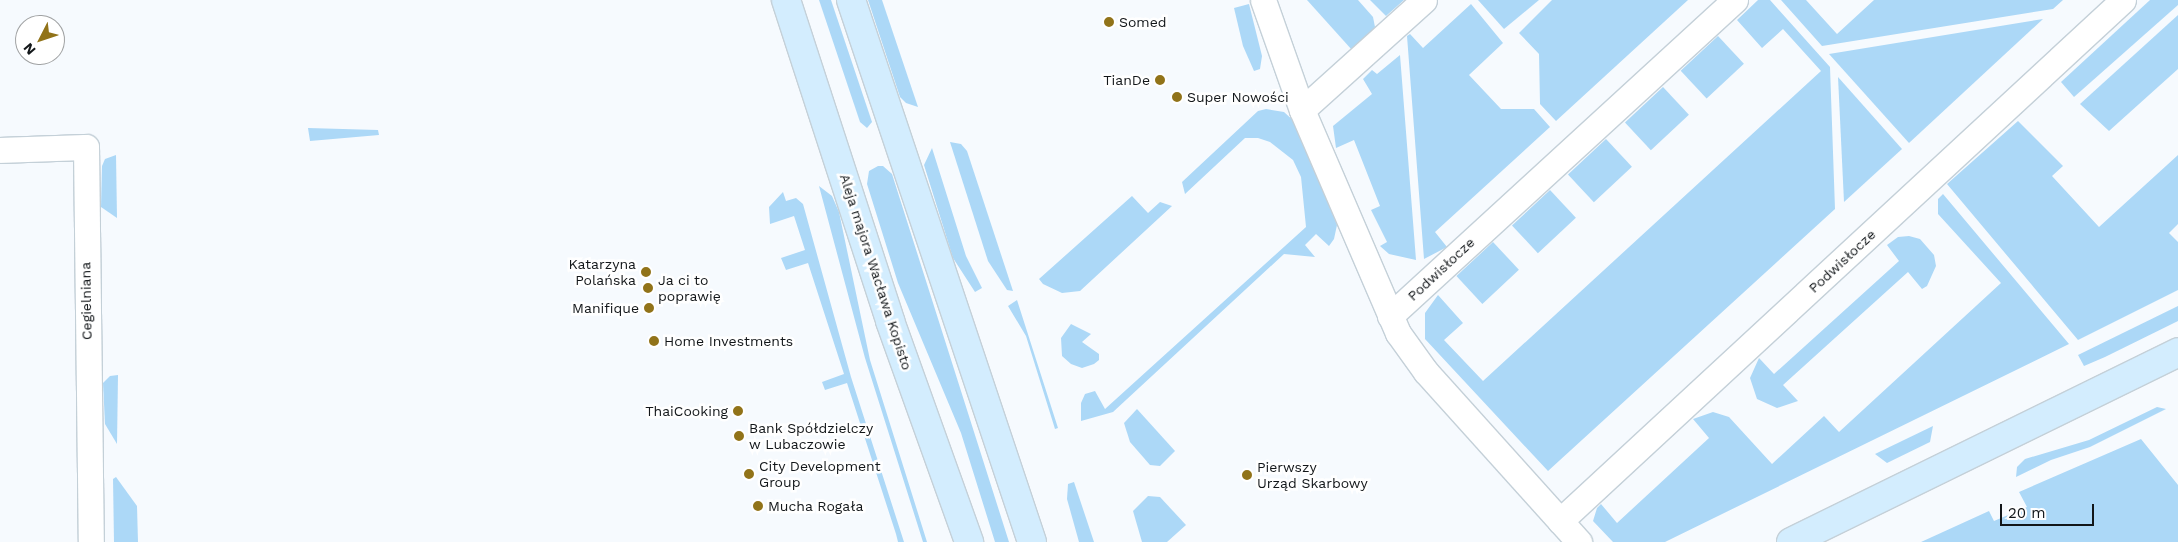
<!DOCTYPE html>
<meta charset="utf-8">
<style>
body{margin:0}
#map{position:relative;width:2178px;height:542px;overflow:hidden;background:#f6fafe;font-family:"Work Sans",sans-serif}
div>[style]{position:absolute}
.green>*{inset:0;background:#acd8f7;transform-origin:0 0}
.roads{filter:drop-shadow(1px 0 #c4d0d8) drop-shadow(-1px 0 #c4d0d8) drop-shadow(0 1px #c4d0d8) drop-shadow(0 -1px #c4d0d8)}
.street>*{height:25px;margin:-12.5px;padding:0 12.5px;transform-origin:12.5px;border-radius:12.5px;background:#fff}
.secondary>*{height:28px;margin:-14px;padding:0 14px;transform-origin:14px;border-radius:14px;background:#d3edfe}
.dots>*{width:14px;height:14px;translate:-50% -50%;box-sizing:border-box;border:2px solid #fff;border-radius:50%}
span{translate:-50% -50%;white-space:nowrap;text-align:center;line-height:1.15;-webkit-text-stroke:5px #fff;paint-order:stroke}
.poi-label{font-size:14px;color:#121619}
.left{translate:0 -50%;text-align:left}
.right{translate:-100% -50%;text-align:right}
.street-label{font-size:14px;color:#121619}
.north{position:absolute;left:15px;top:15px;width:50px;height:50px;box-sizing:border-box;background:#fff;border:1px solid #a0a2a3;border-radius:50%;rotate:229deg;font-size:14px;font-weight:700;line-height:20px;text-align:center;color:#121619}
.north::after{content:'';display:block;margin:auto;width:18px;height:22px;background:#917319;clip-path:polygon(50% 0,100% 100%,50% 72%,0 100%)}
.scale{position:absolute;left:2000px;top:504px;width:94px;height:22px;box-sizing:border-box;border:2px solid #121619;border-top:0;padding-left:6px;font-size:15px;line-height:18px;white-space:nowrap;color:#121619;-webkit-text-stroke:4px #fff;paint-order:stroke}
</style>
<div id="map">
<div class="green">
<div style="clip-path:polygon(819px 0,831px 0,872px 122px,867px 128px,860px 122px)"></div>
<div style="clip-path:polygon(868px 0,882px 0,918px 107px,906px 103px,900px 97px)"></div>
<div style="clip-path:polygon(1307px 0,1358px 0,1373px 17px,1375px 27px,1352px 50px)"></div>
<div style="clip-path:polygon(1370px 0,1404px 0,1386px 16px)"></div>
<div style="clip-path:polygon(1478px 0,1539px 0,1504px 29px)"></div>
<div style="clip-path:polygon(1552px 0,1688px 0,1556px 121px,1540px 104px,1539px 54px,1519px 33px)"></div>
<div style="clip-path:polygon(1758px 0,1770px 0,1830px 67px,1835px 209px,1548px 471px,1425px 339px,1425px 313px,1438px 295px,1463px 323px,1444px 340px,1483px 381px,1821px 71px,1783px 29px,1762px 48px,1737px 20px)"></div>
<div style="clip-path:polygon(1781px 0,1806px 0,1837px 34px,1874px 0,2063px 0,2053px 9px,1822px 46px)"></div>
<div style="clip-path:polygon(2150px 0,2178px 0,2178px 5px,2074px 97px,2061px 82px)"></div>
<div style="clip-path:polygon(1249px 4px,1262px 56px,1260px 69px,1254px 71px,1243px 46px,1234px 8px)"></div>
<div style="clip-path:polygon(1471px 4px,1503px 43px,1469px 75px,1501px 109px,1534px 109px,1550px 127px,1435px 232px,1447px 247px,1424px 259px,1407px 36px,1410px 34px,1423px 48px)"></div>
<div style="clip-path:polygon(2178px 15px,2178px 69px,2109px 131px,2080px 104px)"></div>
<div style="clip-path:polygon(2043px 19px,1909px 143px,1829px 54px)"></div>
<div style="left:1718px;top:36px;width:38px;height:51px;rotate:47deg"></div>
<div style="clip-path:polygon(1400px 55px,1416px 260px,1389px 254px,1380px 246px,1387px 242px,1371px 210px,1380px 206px,1354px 140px,1336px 148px,1333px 126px,1372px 94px,1363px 79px,1372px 70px,1377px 74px)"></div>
<div style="clip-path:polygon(1838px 77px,1902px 149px,1844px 202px)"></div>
<div style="left:1663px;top:87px;width:38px;height:52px;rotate:47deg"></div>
<div style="clip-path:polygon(1266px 109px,1284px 112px,1296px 123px,1337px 225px,1334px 239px,1329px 246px,1316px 234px,1305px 245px,1315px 257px,1284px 254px,1113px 412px,1081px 421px,1081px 403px,1085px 394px,1095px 391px,1105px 409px,1306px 227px,1301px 177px,1293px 160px,1270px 142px,1258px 138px,1245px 138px,1185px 194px,1182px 182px,1258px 111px)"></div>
<div style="clip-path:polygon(2018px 121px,2063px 166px,2052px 176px,2099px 227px,2178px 155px,2178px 224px,2169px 233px,2178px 242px,2178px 290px,2078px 340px,1947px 184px)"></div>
<div style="clip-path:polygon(308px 128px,378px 130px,379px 135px,310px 141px)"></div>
<div style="left:1606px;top:139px;width:38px;height:52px;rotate:47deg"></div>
<div style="clip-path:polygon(950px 142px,961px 144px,967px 151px,1013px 291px,1007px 290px,988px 261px)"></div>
<div style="clip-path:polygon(932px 148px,966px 256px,982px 288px,975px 292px,953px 258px,924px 165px)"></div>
<div style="clip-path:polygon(116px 155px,117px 218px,101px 207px,102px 166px,105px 159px)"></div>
<div style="clip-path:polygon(878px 166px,883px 166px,892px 174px,1009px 542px,995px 542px,961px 433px,898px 283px,867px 184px,869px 171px)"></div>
<div style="clip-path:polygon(819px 186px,832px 196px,839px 212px,870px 360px,927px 542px,923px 542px,865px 358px)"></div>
<div style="left:1550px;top:190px;width:38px;height:52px;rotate:47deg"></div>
<div style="clip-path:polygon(783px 192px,786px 201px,796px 198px,803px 204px,851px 377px,904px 542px,898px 542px,896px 534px,847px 383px,825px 390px,822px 382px,844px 374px,808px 263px,786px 270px,781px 258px,805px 250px,794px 216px,770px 224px,769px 207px)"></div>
<div style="clip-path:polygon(1943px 194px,2069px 344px,1665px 542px,1613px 542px,1593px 521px,1597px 508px,1601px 504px,1617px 523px,1709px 438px,1693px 419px,1713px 412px,1729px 417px,1772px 464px,1824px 416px,1839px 432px,2001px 283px,1938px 214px,1938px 199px)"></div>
<div style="clip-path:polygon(1132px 196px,1148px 213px,1160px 202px,1172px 206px,1080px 291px,1062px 293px,1043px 284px,1039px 279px)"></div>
<div style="clip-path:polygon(1909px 236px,1920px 239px,1934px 255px,1936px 266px,1927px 286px,1922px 289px,1908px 272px,1783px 385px,1798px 401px,1777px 408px,1757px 399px,1750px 378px,1759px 358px,1774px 374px,1899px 261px,1887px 245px,1898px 237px)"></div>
<div style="left:1493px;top:242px;width:38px;height:50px;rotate:47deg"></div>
<div style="clip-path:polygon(1017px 300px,1058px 428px,1055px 429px,1026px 336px,1008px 306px)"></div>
<div style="clip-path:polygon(2178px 306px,2178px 321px,2105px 357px,2084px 366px,2078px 355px)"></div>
<div style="clip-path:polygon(1071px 324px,1091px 334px,1082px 342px,1099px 354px,1099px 360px,1094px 364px,1082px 368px,1071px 364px,1062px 356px,1061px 338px)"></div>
<div style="clip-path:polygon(118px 375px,117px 444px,105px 424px,103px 383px,110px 376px)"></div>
<div style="clip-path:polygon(2157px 407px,2166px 409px,2090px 447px,2051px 460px,2016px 477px,2017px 467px,2025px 459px,2089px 440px)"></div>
<div style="clip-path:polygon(1137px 409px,1175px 451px,1160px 466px,1150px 465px,1130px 442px,1124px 423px)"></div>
<div style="clip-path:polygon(1933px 426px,1930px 442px,1887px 463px,1875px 454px)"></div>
<div style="clip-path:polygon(2141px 439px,2178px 485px,2178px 542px,1921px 542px,1989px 511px,1994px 521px,2027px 507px,2019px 492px)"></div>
<div style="clip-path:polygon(116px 477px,137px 506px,138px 542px,114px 542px,113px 479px)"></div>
<div style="clip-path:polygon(1074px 482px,1094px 542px,1079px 542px,1067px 499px,1068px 484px)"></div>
<div style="clip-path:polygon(1148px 496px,1160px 497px,1186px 525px,1167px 542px,1142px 542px,1133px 511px)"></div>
</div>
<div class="roads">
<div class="street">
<div style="left:1263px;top:0;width:117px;rotate:70.5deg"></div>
<div style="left:1302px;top:110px;width:243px;rotate:66.7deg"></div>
<div style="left:1398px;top:333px;width:48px;rotate:54.3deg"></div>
<div style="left:1426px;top:372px;width:229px;rotate:48deg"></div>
<div style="left:1302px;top:110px;width:164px;rotate:-42deg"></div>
<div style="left:0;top:150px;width:86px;rotate:-2deg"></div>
<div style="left:86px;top:147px;width:395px;rotate:89.3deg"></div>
<div style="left:1390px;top:316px;width:468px;rotate:-42.5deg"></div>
<div style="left:1560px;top:521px;width:767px;rotate:-42.78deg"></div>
</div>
<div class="secondary">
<div style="left:786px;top:0;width:337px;rotate:72deg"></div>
<div style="left:890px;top:321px;width:235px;rotate:70.3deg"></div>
<div style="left:851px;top:0;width:571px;rotate:71.53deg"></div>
<div style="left:1791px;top:542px;width:431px;rotate:-26.1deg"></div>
</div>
</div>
<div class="dots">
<div style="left:1109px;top:22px;background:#917319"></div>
<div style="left:1160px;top:80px;background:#917319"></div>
<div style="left:1177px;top:97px;background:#917319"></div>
<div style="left:646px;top:272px;background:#917319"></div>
<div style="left:648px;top:288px;background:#917319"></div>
<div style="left:649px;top:308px;background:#917319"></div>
<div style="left:654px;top:341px;background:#917319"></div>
<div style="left:738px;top:411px;background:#917319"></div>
<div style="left:739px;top:436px;background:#917319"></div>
<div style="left:749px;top:474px;background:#917319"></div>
<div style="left:1247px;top:475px;background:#917319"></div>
<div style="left:758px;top:506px;background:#917319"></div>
</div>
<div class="poi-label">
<span class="left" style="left:1119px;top:22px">Somed</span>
<span class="right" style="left:1150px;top:80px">TianDe</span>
<span class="left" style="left:1187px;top:97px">Super Nowości</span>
<span class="right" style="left:636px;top:272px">Katarzyna<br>Polańska</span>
<span class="left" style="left:658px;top:288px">Ja ci to<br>poprawię</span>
<span class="right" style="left:639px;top:308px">Manifique</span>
<span class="left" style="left:664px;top:341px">Home Investments</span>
<span class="right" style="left:728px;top:411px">ThaiCooking</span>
<span class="left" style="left:749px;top:436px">Bank Spółdzielczy<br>w Lubaczowie</span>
<span class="left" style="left:759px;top:474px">City Development<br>Group</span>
<span class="left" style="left:1257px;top:475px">Pierwszy<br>Urząd Skarbowy</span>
<span class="left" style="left:768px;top:506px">Mucha Rogała</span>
</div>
<div class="street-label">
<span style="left:1842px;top:261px;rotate:-43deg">Podwisłocze</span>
<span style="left:1441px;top:269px;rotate:-43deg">Podwisłocze</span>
<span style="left:876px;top:272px;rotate:72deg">Aleja majora Wacława Kopisto</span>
<span style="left:86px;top:301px;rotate:-91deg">Cegielniana</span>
</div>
<div class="north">N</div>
<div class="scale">20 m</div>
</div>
